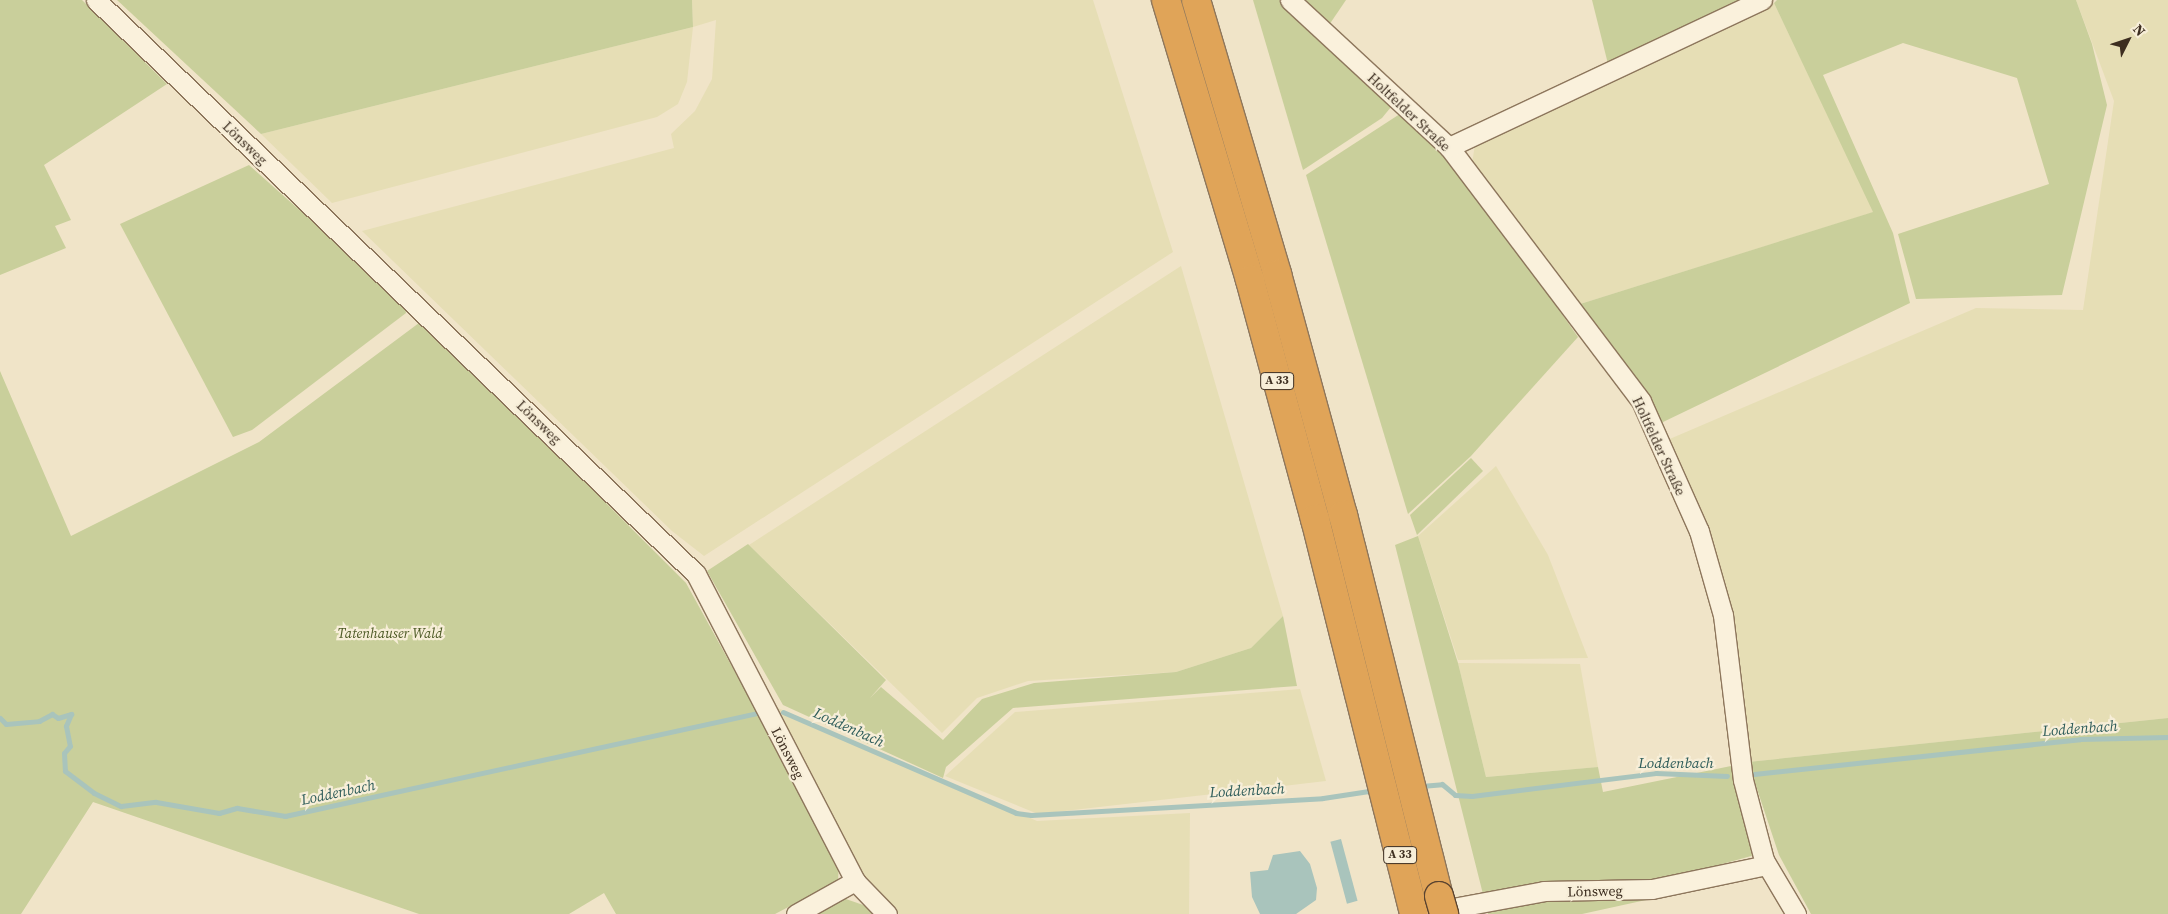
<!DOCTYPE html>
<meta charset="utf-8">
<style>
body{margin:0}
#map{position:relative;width:2168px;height:914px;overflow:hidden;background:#f0e4c8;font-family:"Source Serif 4",serif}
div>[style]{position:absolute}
.farmland>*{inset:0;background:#e6deb5}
.green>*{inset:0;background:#c9cf9b}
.water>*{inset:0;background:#a9c4bc;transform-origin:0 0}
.stream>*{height:5px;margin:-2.5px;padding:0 2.5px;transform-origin:2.5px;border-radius:2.5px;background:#a9c4bc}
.roads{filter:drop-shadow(1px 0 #8d765c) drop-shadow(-1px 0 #8d765c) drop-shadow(0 1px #8d765c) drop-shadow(0 -1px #8d765c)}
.minor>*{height:19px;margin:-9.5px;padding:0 9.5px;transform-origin:9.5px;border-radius:9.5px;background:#faf1dc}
.highway>*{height:28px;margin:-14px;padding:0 14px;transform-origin:14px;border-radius:14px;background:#e0a458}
.bridges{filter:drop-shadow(1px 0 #5b4430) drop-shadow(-1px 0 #5b4430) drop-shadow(0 1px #5b4430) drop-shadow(0 -1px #5b4430)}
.highway-bridge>*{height:28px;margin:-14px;padding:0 14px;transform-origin:14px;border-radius:14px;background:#e0a458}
span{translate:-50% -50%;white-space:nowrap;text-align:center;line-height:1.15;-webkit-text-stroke:4.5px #f7eed8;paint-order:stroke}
.shield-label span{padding:1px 4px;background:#f7eed8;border:1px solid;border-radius:4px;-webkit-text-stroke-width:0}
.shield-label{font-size:12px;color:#3d2e20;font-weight:700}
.street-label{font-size:14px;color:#3d2e20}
.park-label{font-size:14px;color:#4d5a26;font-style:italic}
.water-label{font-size:15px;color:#2f5d5a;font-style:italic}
.north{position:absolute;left:2103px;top:15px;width:50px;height:50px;-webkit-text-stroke:4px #f7eed8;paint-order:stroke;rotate:49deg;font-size:14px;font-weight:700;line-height:20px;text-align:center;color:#3d2e20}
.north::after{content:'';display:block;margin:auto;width:18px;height:22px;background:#3d2e20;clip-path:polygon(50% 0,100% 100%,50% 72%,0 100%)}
</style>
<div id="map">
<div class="farmland">
<div style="clip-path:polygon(692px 0,1093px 0,1173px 252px,704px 556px,672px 531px,362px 231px,674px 148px,671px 134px,695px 111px,712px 79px,716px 20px,693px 27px,687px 82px,678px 104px,657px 117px,332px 203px,261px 134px,693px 27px)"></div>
<div style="clip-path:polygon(2076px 0,2168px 0,2168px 718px,1748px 762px,1726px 585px,1710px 538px,1665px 441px,1976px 308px,2083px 310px,2114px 101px)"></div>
<div style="clip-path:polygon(1774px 3px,1874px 212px,1577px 305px,1472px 164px,1475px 144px)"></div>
<div style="clip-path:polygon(1181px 266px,1283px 616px,1251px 648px,1176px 672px,1028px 681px,977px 698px,942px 733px,749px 545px)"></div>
<div style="clip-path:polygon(1496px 466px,1548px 555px,1588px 658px,1458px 660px,1418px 536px)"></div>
<div style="clip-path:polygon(1458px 663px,1580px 664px,1598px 767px,1486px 777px)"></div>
<div style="clip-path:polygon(1300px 689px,1326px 781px,1038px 814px,945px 776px,1015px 712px)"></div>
<div style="clip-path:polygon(778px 708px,1037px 821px,1190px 813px,1189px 914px,899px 914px,862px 878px)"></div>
</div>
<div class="green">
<div style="clip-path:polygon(0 0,82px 0,167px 84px,44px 165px,71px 220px,55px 226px,66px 248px,0 275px)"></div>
<div style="clip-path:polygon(117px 0,692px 0,693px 27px,261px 134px)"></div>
<div style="clip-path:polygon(1253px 0,1282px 0,1391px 107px,1382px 118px,1303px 170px)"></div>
<div style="clip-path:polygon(1301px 0,1346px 0,1327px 28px)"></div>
<div style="clip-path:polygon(1592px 0,1753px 0,1609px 68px)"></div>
<div style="clip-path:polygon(1777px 0,2076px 0,2092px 44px,2107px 105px,2062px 295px,1916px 299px,1898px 234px,2049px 184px,2017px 78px,1903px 43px,1823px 75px,1893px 233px,1910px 303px,1661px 423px,1577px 305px,1873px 212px,1774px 3px)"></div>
<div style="clip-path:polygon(1406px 110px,1447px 150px,1578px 337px,1471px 456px,1408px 514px,1306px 175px)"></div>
<div style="clip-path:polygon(249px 165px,405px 304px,406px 313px,252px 430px,233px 437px,120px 224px)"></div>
<div style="clip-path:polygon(423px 320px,686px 583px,839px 861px,838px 881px,775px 914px,616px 914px,604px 893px,569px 914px,419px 914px,93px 802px,21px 914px,0 914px,0 371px,71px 536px,259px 442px)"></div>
<div style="clip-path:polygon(1471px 458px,1483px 471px,1417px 535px,1410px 515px)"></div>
<div style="clip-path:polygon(1418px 536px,1458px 663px,1486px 777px,1598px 767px,1603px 792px,1731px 766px,1755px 855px,1671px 878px,1678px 893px,1582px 914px,1488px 914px,1395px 545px)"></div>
<div style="clip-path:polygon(748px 544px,886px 680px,870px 698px,881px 687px,943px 740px,982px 699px,1034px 683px,1176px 672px,1251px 648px,1283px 616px,1297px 686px,1013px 708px,946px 767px,943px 778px,783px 705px,707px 571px)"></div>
<div style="clip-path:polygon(2168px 718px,2168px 914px,1811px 914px,1779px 855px,1748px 762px)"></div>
<div style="clip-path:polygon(840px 897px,869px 907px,876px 914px,811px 914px)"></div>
</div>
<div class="water">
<div style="left:1341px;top:839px;width:64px;height:11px;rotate:75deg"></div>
<div style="clip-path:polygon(1300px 851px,1310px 864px,1317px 888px,1316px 900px,1296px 914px,1260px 914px,1252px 897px,1250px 872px,1268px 870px,1273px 855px)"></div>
</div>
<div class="stream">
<div style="left:783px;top:712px;width:254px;rotate:23.4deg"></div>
<div style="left:1016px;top:813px;width:15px;rotate:8deg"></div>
<div style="left:1031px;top:815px;width:292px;rotate:-3.3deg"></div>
<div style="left:1323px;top:798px;width:53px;rotate:-8.7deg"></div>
<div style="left:0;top:718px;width:8px;rotate:45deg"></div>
<div style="left:6px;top:724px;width:33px;rotate:-5deg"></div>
<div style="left:39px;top:721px;width:15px;rotate:-28deg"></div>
<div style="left:52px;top:714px;width:7px;rotate:34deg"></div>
<div style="left:58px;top:718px;width:14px;rotate:-17deg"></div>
<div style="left:71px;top:714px;width:13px;rotate:113deg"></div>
<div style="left:66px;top:726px;width:20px;rotate:79deg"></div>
<div style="left:70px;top:746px;width:9px;rotate:131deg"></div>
<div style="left:64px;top:753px;width:18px;rotate:87deg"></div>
<div style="left:65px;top:771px;width:36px;rotate:37deg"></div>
<div style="left:94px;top:793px;width:30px;rotate:26deg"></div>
<div style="left:121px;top:806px;width:35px;rotate:-7deg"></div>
<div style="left:156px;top:802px;width:64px;rotate:9.9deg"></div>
<div style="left:219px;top:813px;width:19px;rotate:-16deg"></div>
<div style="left:237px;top:808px;width:49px;rotate:9.5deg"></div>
<div style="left:285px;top:816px;width:483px;rotate:-12.3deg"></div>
<div style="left:1754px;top:774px;width:328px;rotate:-6.1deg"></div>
<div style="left:2080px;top:739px;width:88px;rotate:-1.3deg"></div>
<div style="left:1421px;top:786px;width:21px;rotate:-5deg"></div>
<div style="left:1442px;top:784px;width:17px;rotate:40deg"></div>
<div style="left:1455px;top:795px;width:17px;rotate:3deg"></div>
<div style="left:1472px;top:796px;width:185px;rotate:-7.1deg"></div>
<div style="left:1656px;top:773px;width:71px;rotate:2.4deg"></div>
</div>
<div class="roads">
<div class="minor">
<div style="left:96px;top:0;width:830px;rotate:43.73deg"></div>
<div style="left:696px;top:574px;width:346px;rotate:62.6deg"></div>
<div style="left:855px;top:881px;width:46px;rotate:45.9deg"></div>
<div style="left:1290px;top:0;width:217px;rotate:42.8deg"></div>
<div style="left:1449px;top:147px;width:318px;rotate:52.9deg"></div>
<div style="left:1641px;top:401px;width:142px;rotate:66deg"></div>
<div style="left:1699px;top:531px;width:87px;rotate:74.1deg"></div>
<div style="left:1723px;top:615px;width:166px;rotate:83.1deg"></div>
<div style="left:1743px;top:780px;width:83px;rotate:75.3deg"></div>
<div style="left:1764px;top:860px;width:63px;rotate:59.3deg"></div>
<div style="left:1449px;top:147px;width:346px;rotate:-25.2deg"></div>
<div style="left:1431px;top:912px;width:115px;rotate:-10.5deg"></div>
<div style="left:1544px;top:891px;width:108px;rotate:-1.1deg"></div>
<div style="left:1652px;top:889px;width:117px;rotate:-11.8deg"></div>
<div style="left:796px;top:914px;width:68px;rotate:-29.2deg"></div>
</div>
<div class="highway">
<div style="left:1166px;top:0;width:292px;rotate:73.3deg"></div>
<div style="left:1250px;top:280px;width:248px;rotate:74.8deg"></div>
<div style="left:1315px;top:519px;width:407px;rotate:75.9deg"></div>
<div style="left:1196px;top:0;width:286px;rotate:73.5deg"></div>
<div style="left:1277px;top:274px;width:250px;rotate:74.7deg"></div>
<div style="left:1343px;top:515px;width:393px;rotate:75.9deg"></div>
</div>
</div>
<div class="bridges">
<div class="highway-bridge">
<div style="left:1439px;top:896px;width:19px;rotate:74deg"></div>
</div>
</div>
<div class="shield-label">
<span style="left:1277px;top:381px">A 33</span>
<span style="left:1400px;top:855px">A 33</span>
</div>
<div class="street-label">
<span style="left:1409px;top:112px;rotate:43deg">Holtfelder Straße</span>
<span style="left:245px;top:143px;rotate:44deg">Lönsweg</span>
<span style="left:539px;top:422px;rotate:44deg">Lönsweg</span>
<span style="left:1659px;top:446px;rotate:65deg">Holtfelder Straße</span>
<span style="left:788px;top:753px;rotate:63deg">Lönsweg</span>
<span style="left:1595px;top:891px;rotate:-1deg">Lönsweg</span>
</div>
<div class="park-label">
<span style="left:390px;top:633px">Tatenhauser Wald</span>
</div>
<div class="water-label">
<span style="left:849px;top:727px;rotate:24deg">Loddenbach</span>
<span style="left:2080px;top:728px;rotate:-4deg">Loddenbach</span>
<span style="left:1676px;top:763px">Loddenbach</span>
<span style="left:1247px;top:790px;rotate:-3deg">Loddenbach</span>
<span style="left:338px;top:792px;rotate:-12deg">Loddenbach</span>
</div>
<div class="north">N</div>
</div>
